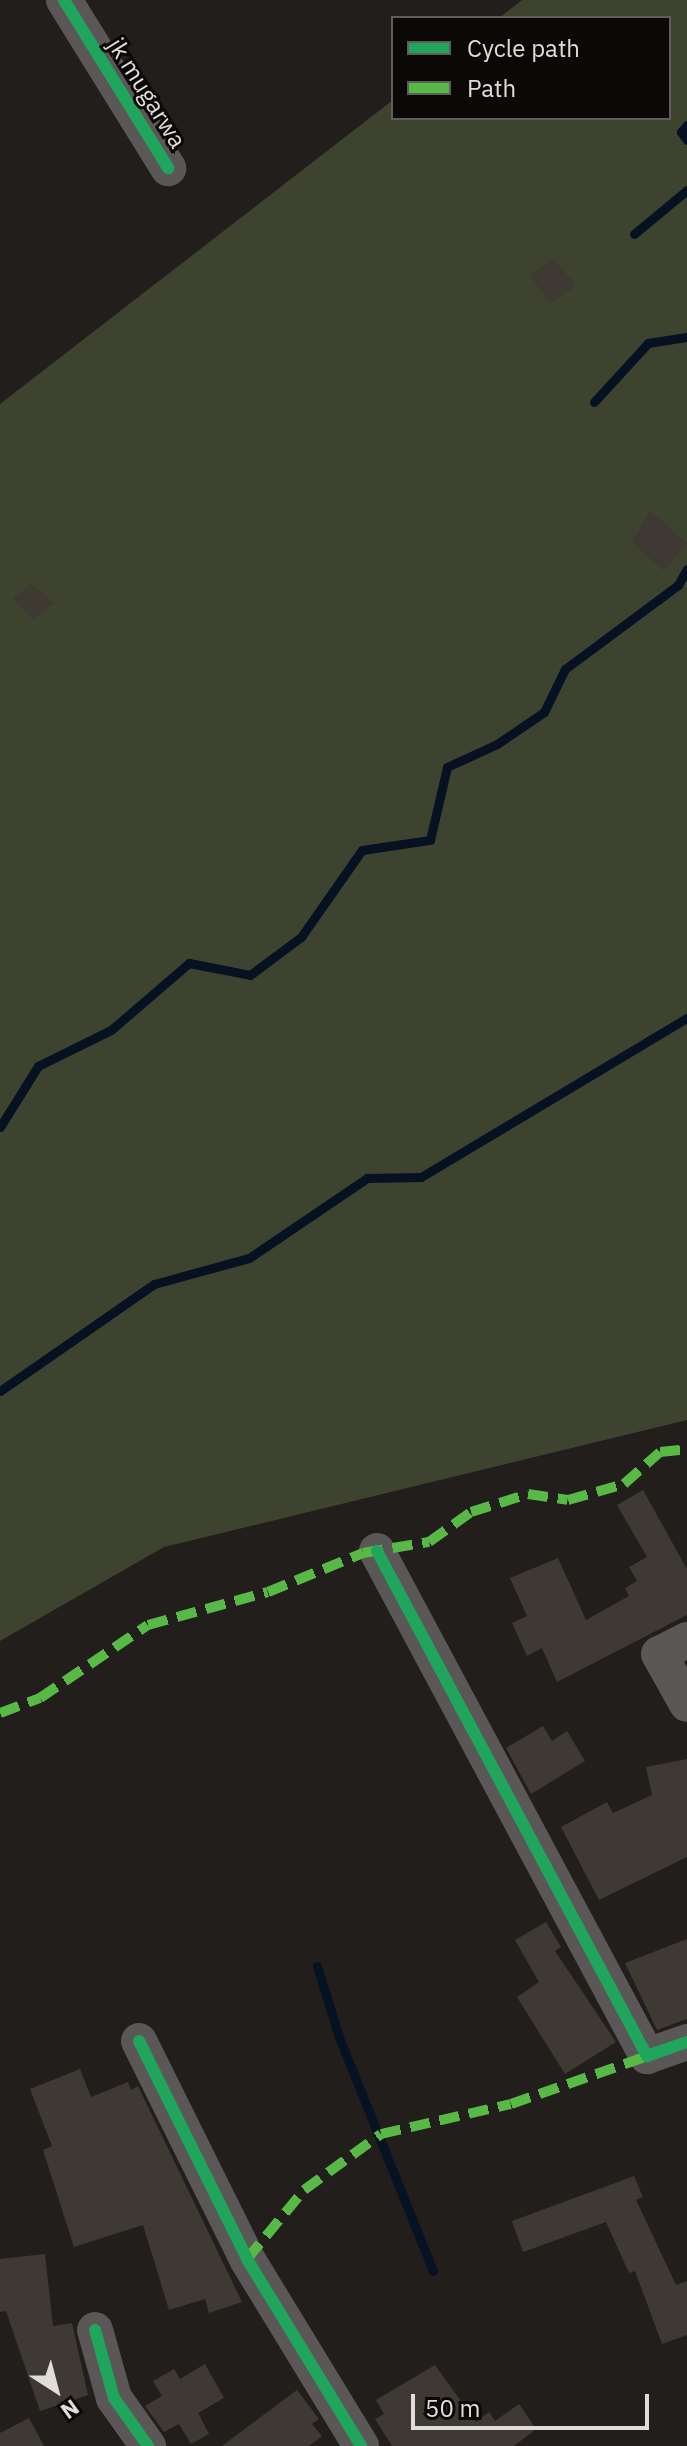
<!DOCTYPE html>
<style>
body{margin:0}
#map{position:relative;width:687px;height:2446px;overflow:hidden;background:#211e1c;font-family:"IBM Plex Sans",sans-serif}
div>[style]{position:absolute}
.green>*{inset:0;background:#3e4330}
.stream>*{height:9px;margin:-4.5px;padding:0 4.5px;transform-origin:4.5px;border-radius:4.5px;background:#061122}
.building>*{inset:0;background:#3f3934}
.minor>*{height:36px;margin:-18px;padding:0 18px;transform-origin:18px;border-radius:18px;background:#5c5757}
.quiet>*{height:10px;margin-top:-5px;transform-origin:0;background:repeating-linear-gradient(90deg,#58b947 0 20px,transparent 0 30px)}
.cycleway>*{height:12px;margin:-6px;padding:0 6px;transform-origin:6px;border-radius:6px;background:#20a55d}
span{translate:-50% -50%;white-space:nowrap;text-align:center;line-height:1.15;-webkit-text-stroke:6px #0b0907;paint-order:stroke}
.street-label{font-size:24px;color:#e0dcd8}
.legend{position:absolute;left:391px;top:16px;width:280px;height:104px;box-sizing:border-box;background:#0b0907;border:2px solid #605d5b;margin:0;padding:10px 14px;list-style:none;font-size:24px;color:#e0dcd8}
.legend li{display:flex;align-items:center;gap:16px;height:40px}
.legend b{width:40px;border:2px solid #605d5b}
.north{position:absolute;left:16px;top:2350px;width:80px;height:80px;-webkit-text-stroke:6px #0b0907;paint-order:stroke;rotate:144deg;font-size:22px;font-weight:700;line-height:32px;text-align:center;color:#e0dcd8}
.north::after{content:'';display:block;margin:auto;width:28px;height:36px;background:#e0dcd8;clip-path:polygon(50% 0,100% 100%,50% 72%,0 100%)}
.scale{position:absolute;left:411px;top:2394px;width:238px;height:36px;box-sizing:border-box;border:4px solid #e0dcd8;border-top:0;padding-left:10px;font-size:24px;line-height:28px;white-space:nowrap;color:#e0dcd8;-webkit-text-stroke:6px #0b0907;paint-order:stroke}
</style>
<div id="map">
<div class="green">
<div style="clip-path:polygon(522px 0,687px 0,687px 1420px,164px 1547px,0 1641px,0 404px,393px 100px,393px 118px,669px 118px,669px 18px,499px 18px)"></div>
</div>
<div class="stream">
<div style="left:687px;top:125px;width:9px;rotate:131deg"></div>
<div style="left:681px;top:132px;width:10px;rotate:53deg"></div>
<div style="left:634px;top:234px;width:69px;rotate:-39.7deg"></div>
<div style="left:594px;top:402px;width:80px;rotate:-47.5deg"></div>
<div style="left:648px;top:343px;width:39px;rotate:-9deg"></div>
<div style="left:0;top:1127px;width:72px;rotate:-58.1deg"></div>
<div style="left:38px;top:1066px;width:81px;rotate:-26.3deg"></div>
<div style="left:111px;top:1030px;width:103px;rotate:-40.7deg"></div>
<div style="left:189px;top:963px;width:62px;rotate:11.1deg"></div>
<div style="left:250px;top:975px;width:64px;rotate:-36.7deg"></div>
<div style="left:301px;top:937px;width:106px;rotate:-55deg"></div>
<div style="left:362px;top:850px;width:69px;rotate:-8.4deg"></div>
<div style="left:430px;top:840px;width:75px;rotate:-76.9deg"></div>
<div style="left:447px;top:767px;width:55px;rotate:-24.7deg"></div>
<div style="left:497px;top:744px;width:57px;rotate:-34.2deg"></div>
<div style="left:544px;top:712px;width:48px;rotate:-64deg"></div>
<div style="left:565px;top:669px;width:141px;rotate:-36.6deg"></div>
<div style="left:678px;top:585px;width:18px;rotate:-61deg"></div>
<div style="left:0;top:1391px;width:188px;rotate:-34.8deg"></div>
<div style="left:154px;top:1284px;width:98px;rotate:-15.3deg"></div>
<div style="left:249px;top:1258px;width:143px;rotate:-34.1deg"></div>
<div style="left:367px;top:1178px;width:54px;rotate:-1.1deg"></div>
<div style="left:421px;top:1177px;width:310px;rotate:-30.9deg"></div>
<div style="left:317px;top:1966px;width:74px;rotate:72.8deg"></div>
<div style="left:339px;top:2037px;width:252px;rotate:68.1deg"></div>
</div>
<div class="building">
<div style="clip-path:polygon(553px 259px,576px 285px,550px 304px,530px 275px)"></div>
<div style="clip-path:polygon(650px 511px,687px 543px,664px 571px,632px 542px)"></div>
<div style="clip-path:polygon(31px 584px,54px 603px,33px 619px,13px 598px)"></div>
<div style="clip-path:polygon(643px 1490px,687px 1569px,687px 1615px,557px 1682px,542px 1648px,527px 1656px,512px 1623px,527px 1616px,510px 1578px,558px 1558px,586px 1620px,629px 1596px,625px 1588px,637px 1581px,629px 1567px,647px 1557px,617px 1505px)"></div>
<div style="clip-path:polygon(543px 1726px,552px 1741px,567px 1731px,585px 1761px,531px 1794px,506px 1748px)"></div>
<div style="clip-path:polygon(687px 1759px,687px 1857px,599px 1900px,561px 1827px,607px 1802px,613px 1813px,652px 1795px,646px 1767px)"></div>
<div style="clip-path:polygon(546px 1922px,561px 1947px,555px 1951px,616px 2042px,565px 2074px,517px 1997px,539px 1982px,515px 1940px)"></div>
<div style="clip-path:polygon(687px 1939px,687px 2019px,657px 2030px,625px 1963px)"></div>
<div style="clip-path:polygon(80px 2069px,91px 2097px,128px 2082px,131px 2090px,138px 2086px,242px 2302px,209px 2313px,205px 2299px,169px 2310px,143px 2225px,74px 2247px,43px 2150px,52px 2146px,30px 2089px)"></div>
<div style="clip-path:polygon(634px 2176px,643px 2197px,636px 2200px,676px 2285px,687px 2281px,687px 2335px,662px 2344px,635px 2271px,629px 2273px,606px 2222px,523px 2252px,512px 2221px)"></div>
<div style="clip-path:polygon(45px 2254px,53px 2326px,72px 2323px,88px 2395px,40px 2411px,6px 2311px,0 2312px,0 2259px)"></div>
<div style="clip-path:polygon(205px 2364px,224px 2398px,198px 2413px,209px 2434px,191px 2444px,179px 2424px,164px 2432px,145px 2406px,162px 2396px,153px 2381px,174px 2369px,180px 2379px)"></div>
<div style="clip-path:polygon(435px 2365px,476px 2422px,489px 2412px,495px 2421px,519px 2404px,536px 2429px,514px 2446px,392px 2446px,375px 2419px,384px 2414px,376px 2400px)"></div>
<div style="clip-path:polygon(297px 2390px,319px 2419px,312px 2424px,322px 2436px,309px 2446px,222px 2446px)"></div>
<div style="clip-path:polygon(29px 2418px,44px 2446px,0 2446px,0 2433px)"></div>
</div>
<div class="minor">
<div style="left:64px;top:0;width:198px;rotate:58.2deg"></div>
<div style="left:377px;top:1551px;width:573px;rotate:61.87deg"></div>
<div style="left:647px;top:2056px;width:42px;rotate:-19.3deg"></div>
<div style="left:687px;top:1640px;width:31px;rotate:153deg"></div>
<div style="left:659px;top:1654px;width:57px;rotate:60.8deg"></div>
<div style="left:139px;top:2041px;width:243px;rotate:63.6deg"></div>
<div style="left:247px;top:2259px;width:219px;rotate:58.6deg"></div>
<div style="left:95px;top:2330px;width:71px;rotate:74.4deg"></div>
<div style="left:114px;top:2398px;width:59px;rotate:54.7deg"></div>
</div>
<div class="quiet">
<div style="left:0;top:1713px;width:43px;rotate:-20.6deg"></div>
<div style="left:40px;top:1698px;width:130px;rotate:-34.1deg"></div>
<div style="left:148px;top:1625px;width:124px;rotate:-15.4deg"></div>
<div style="left:268px;top:1592px;width:103px;rotate:-22.3deg"></div>
<div style="left:363px;top:1553px;width:67px;rotate:-9.5deg"></div>
<div style="left:429px;top:1542px;width:52px;rotate:-35.5deg"></div>
<div style="left:471px;top:1512px;width:60px;rotate:-17.5deg"></div>
<div style="left:528px;top:1494px;width:40px;rotate:8.5deg"></div>
<div style="left:568px;top:1500px;width:58px;rotate:-15.9deg"></div>
<div style="left:624px;top:1484px;width:48px;rotate:-41.6deg"></div>
<div style="left:660px;top:1452px;width:27px;rotate:-6deg"></div>
<div style="left:247px;top:2259px;width:89px;rotate:-50.4deg"></div>
<div style="left:304px;top:2190px;width:95px;rotate:-36deg"></div>
<div style="left:381px;top:2134px;width:133px;rotate:-13deg"></div>
<div style="left:511px;top:2104px;width:144px;rotate:-19.4deg"></div>
</div>
<div class="cycleway">
<div style="left:64px;top:0;width:198px;rotate:58.2deg"></div>
<div style="left:377px;top:1551px;width:573px;rotate:61.87deg"></div>
<div style="left:647px;top:2056px;width:42px;rotate:-19.3deg"></div>
<div style="left:139px;top:2041px;width:243px;rotate:63.6deg"></div>
<div style="left:247px;top:2259px;width:219px;rotate:58.6deg"></div>
<div style="left:95px;top:2330px;width:71px;rotate:74.4deg"></div>
<div style="left:114px;top:2398px;width:59px;rotate:54.7deg"></div>
</div>
<div class="street-label">
<span style="left:147px;top:93px;rotate:58deg">jk mugarwa</span>
</div>
<ul class="legend">
<li><b style="height:10px;background:#20a55d"></b>Cycle path</li>
<li><b style="height:10px;background:#58b947"></b>Path</li>
</ul>
<div class="north">N</div>
<div class="scale">50 m</div>
</div>
